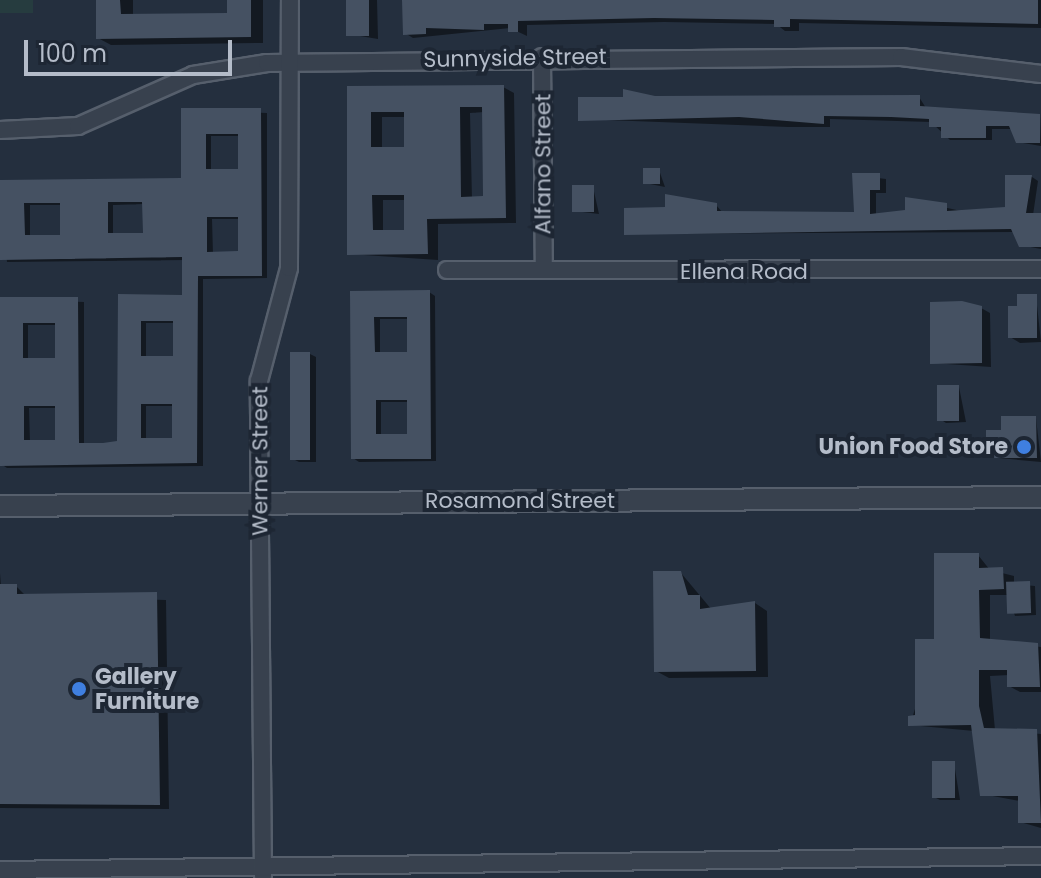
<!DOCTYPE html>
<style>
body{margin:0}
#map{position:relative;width:1041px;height:878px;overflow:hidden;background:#242f3e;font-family:Poppins,sans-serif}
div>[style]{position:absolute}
.green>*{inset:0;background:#263c3f;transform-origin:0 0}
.shadow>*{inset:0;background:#0007}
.building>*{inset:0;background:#455162;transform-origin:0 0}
.roads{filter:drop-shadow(2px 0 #565f6c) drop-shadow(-2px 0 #565f6c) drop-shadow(0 2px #565f6c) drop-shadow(0 -2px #565f6c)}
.minor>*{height:16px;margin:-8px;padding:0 8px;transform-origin:8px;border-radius:8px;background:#38414e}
.tertiary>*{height:20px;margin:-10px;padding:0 10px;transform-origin:10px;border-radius:10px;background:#38414e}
.dots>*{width:22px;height:22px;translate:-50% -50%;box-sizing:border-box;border:4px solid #1d2633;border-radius:50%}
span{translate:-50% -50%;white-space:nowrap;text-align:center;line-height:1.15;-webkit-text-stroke:8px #1d2633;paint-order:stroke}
.street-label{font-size:22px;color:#b4bcc9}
.poi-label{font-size:22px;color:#b4bcc9;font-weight:700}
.right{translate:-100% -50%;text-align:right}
.left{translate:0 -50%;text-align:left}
.scale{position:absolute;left:24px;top:40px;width:208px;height:36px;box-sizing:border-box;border:4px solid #b4bcc9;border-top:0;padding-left:10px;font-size:24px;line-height:28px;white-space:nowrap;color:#b4bcc9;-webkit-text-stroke:6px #1d2633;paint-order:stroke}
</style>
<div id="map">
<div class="green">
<div style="left:0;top:0;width:33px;height:13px"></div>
</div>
<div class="shadow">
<div style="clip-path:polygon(98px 0,133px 0,133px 16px,229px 15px,229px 0,263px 0,263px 43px,111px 45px,98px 38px)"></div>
<div style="clip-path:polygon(348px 0,377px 0,378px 39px,348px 34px)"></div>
<div style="clip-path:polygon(404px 0,1041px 0,1041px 28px,799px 23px,799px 31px,785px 31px,776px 24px,664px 22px,527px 25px,527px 36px,510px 28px,413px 38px,405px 33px)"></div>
<div style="clip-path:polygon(evenodd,503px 87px,514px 93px,516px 223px,438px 224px,438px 260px,349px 254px,349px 88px,503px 87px,484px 112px,485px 198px,472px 199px,470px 113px,484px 112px,503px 87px,382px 117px,406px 117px,406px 149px,382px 149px,382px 117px,503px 87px,383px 200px,406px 200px,406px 232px,383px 232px,383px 200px)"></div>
<div style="clip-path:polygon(919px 97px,926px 108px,1040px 116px,1041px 146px,1017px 142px,1012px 129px,992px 129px,992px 140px,950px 140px,931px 122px,830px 119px,830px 127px,788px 127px,580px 119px,655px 98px)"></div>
<div style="clip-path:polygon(evenodd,183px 110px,267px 113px,267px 278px,203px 279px,203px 466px,7px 468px,1px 464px,0 299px,84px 302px,84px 445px,119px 443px,120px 296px,184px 297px,184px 260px,7px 262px,0 182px,183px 180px,183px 110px,211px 136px,240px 136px,240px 171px,211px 171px,211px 136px,183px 110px,144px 204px,145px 235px,113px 235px,113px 205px,144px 204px,183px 110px,30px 205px,62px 205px,62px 237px,30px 237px,30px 205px,183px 110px,212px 219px,240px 219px,240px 253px,213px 254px,212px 219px,183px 110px,146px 323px,175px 323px,175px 358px,146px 358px,146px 323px,183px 110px,28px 325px,57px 325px,57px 360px,28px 360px,28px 325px,183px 110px,146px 406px,174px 406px,174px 440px,146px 440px,146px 406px,183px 110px,29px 408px,57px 408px,57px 442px,30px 442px,29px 408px)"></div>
<div style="clip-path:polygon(659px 170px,665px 187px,645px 183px)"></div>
<div style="clip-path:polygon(854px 175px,886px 179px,886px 193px,876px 193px,876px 215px,907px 212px,907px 199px,970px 213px,1007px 209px,1007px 177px,1032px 177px,1038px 181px,1033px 215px,1041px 215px,1041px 249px,1020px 245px,1015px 232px,626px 234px,667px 209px,667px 196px,716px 205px,723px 213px,856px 214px)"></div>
<div style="clip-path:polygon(593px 187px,599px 214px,574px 211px)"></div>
<div style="clip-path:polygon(evenodd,429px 292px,435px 296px,436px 461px,359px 462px,353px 458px,352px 293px,429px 292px,380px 319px,409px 319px,409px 354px,380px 354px,380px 319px,429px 292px,381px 402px,409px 402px,409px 436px,381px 436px,381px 402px)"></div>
<div style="clip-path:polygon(1036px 296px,1041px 342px,1020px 343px,1010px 337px,1019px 308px)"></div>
<div style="clip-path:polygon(981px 308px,990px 313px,991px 367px,932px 363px)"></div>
<div style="clip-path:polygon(310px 354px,316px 357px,316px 462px,299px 462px,293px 459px)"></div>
<div style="clip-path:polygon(959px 387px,966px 422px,946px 423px,940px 419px)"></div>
<div style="clip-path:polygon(1036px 418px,1041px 462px,988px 457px,1003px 432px)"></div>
<div style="clip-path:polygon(978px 555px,990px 570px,1014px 576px,1014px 584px,1035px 586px,1036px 615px,1015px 616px,1008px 595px,990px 595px,990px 641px,1041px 647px,1041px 692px,1020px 692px,1009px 686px,1009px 675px,990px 676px,995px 730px,1041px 734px,1041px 828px,1020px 822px,1020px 801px,982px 794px,974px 731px,910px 725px,936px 641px)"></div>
<div style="clip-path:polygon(0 573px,1px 586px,16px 586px,26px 596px,166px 600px,169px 809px,0 808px)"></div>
<div style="clip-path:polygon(681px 573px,712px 610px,755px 603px,767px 611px,768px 677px,669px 678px,656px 671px)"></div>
<div style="clip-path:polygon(954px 763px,960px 800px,940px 800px,934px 797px)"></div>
</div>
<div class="building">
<div style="clip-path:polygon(96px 0,120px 0,121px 14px,227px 13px,227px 0,251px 0,251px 37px,96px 39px)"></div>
<div style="left:346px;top:0;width:23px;height:36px"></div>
<div style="clip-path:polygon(402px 0,1038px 0,1038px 24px,790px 19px,790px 27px,774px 27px,774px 20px,654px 18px,518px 21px,518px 32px,508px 32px,508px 24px,484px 24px,484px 30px,426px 28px,426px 34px,403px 35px)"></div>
<div style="clip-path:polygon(evenodd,504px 85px,506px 218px,427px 219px,428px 254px,347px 255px,347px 86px,504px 85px,460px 107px,482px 107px,483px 196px,461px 197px,460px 107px,504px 85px,371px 112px,404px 112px,404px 147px,371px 147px,371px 112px,504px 85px,372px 195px,404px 195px,404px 230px,373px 230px,372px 195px)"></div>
<div style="clip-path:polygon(623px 89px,655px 96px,920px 95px,920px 106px,1040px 114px,1040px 143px,1016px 143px,1009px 126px,986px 126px,986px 138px,941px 138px,941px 127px,929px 127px,929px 119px,891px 117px,824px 116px,824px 124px,739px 117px,578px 121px,578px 97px,623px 97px)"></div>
<div style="clip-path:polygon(evenodd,181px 108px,261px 108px,262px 276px,198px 276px,197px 463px,0 466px,0 297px,78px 297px,79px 443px,103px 443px,117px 441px,118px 294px,182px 295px,182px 257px,0 260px,0 180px,181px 178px,181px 108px,206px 134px,238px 134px,238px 169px,206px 169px,206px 134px,181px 108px,108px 202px,142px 202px,143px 233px,108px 233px,108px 202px,181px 108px,24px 203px,60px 203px,60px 235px,25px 235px,24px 203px,181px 108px,207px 217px,238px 217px,238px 251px,207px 252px,207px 217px,181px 108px,141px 321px,173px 321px,173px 356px,141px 356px,141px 321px,181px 108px,23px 323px,55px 323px,55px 358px,23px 358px,23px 323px,181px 108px,141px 404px,172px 404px,172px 438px,141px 438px,141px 404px,181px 108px,24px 406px,55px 406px,55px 440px,24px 440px,24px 406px)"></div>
<div style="left:643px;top:168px;width:17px;height:16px"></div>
<div style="clip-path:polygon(852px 173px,880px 173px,880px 190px,870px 190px,870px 214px,905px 210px,905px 197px,947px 203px,947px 211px,1005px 207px,1005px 175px,1032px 175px,1026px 213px,1041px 213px,1041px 247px,1019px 247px,1011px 229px,624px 235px,624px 208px,665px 207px,665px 194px,717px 203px,717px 211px,854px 212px)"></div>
<div style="left:572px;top:185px;width:22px;height:27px"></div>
<div style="clip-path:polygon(evenodd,430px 290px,431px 459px,351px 459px,350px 291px,430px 290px,374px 317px,407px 317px,407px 352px,375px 352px,374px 317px,430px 290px,376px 400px,407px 400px,407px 434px,376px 434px,376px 400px)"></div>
<div style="clip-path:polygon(1017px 294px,1037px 294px,1037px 338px,1008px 338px,1008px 306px,1017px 306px)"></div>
<div style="clip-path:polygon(962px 301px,982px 306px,982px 363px,930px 364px,930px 302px)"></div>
<div style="left:290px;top:352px;width:20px;height:108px"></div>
<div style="left:937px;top:385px;width:22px;height:36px"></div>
<div style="clip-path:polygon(1001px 416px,1036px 416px,1037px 458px,986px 458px,986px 430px,1001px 430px)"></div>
<div style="clip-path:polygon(934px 553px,979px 553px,979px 568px,1003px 567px,1004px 589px,979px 590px,980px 638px,1038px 643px,1040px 687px,1007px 687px,1007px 670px,979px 670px,979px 706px,984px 728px,1037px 729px,1041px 823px,1018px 823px,1018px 796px,980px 796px,971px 725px,908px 726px,908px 716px,915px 715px,915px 639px,934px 639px)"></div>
<div style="clip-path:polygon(653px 571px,681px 571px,688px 595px,700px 595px,700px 609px,755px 601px,756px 671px,654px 672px)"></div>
<div style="left:1030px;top:581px;width:32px;height:24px;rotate:88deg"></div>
<div style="clip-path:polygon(0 584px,17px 584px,17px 594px,157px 592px,160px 805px,0 804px)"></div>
<div style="left:932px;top:761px;width:23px;height:37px"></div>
</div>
<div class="roads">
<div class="minor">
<div style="left:542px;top:57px;width:213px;rotate:89.5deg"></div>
<div style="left:0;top:130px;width:78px;rotate:-2.9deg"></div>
<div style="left:78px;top:126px;width:126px;rotate:-23.9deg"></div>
<div style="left:193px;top:75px;width:75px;rotate:-9.2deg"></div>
<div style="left:267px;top:63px;width:634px;rotate:-0.54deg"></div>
<div style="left:901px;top:57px;width:141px;rotate:6.9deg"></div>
<div style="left:447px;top:270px;width:594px;rotate:-0.1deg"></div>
<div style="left:0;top:870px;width:1041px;rotate:-0.77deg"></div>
<div style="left:263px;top:876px;width:495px;rotate:-90.5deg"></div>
<div style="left:259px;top:381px;width:117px;rotate:-75.1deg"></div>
<div style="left:289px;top:268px;width:268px;rotate:-89.8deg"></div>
</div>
<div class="tertiary">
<div style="left:0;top:506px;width:1041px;rotate:-0.5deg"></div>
</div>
</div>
<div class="dots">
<div style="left:1024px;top:447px;background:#3f7fe0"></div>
<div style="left:79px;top:689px;background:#3f7fe0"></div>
</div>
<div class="street-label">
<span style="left:515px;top:58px;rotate:-1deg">Sunnyside Street</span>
<span style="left:543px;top:164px;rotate:-90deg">Alfano Street</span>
<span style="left:744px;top:272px">Ellena Road</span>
<span style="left:260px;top:461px;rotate:-90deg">Werner Street</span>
<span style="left:520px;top:501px">Rosamond Street</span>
</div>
<div class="poi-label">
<span class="right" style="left:1008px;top:447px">Union Food Store</span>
<span class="left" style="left:95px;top:689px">Gallery<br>Furniture</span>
</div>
<div class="scale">100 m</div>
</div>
